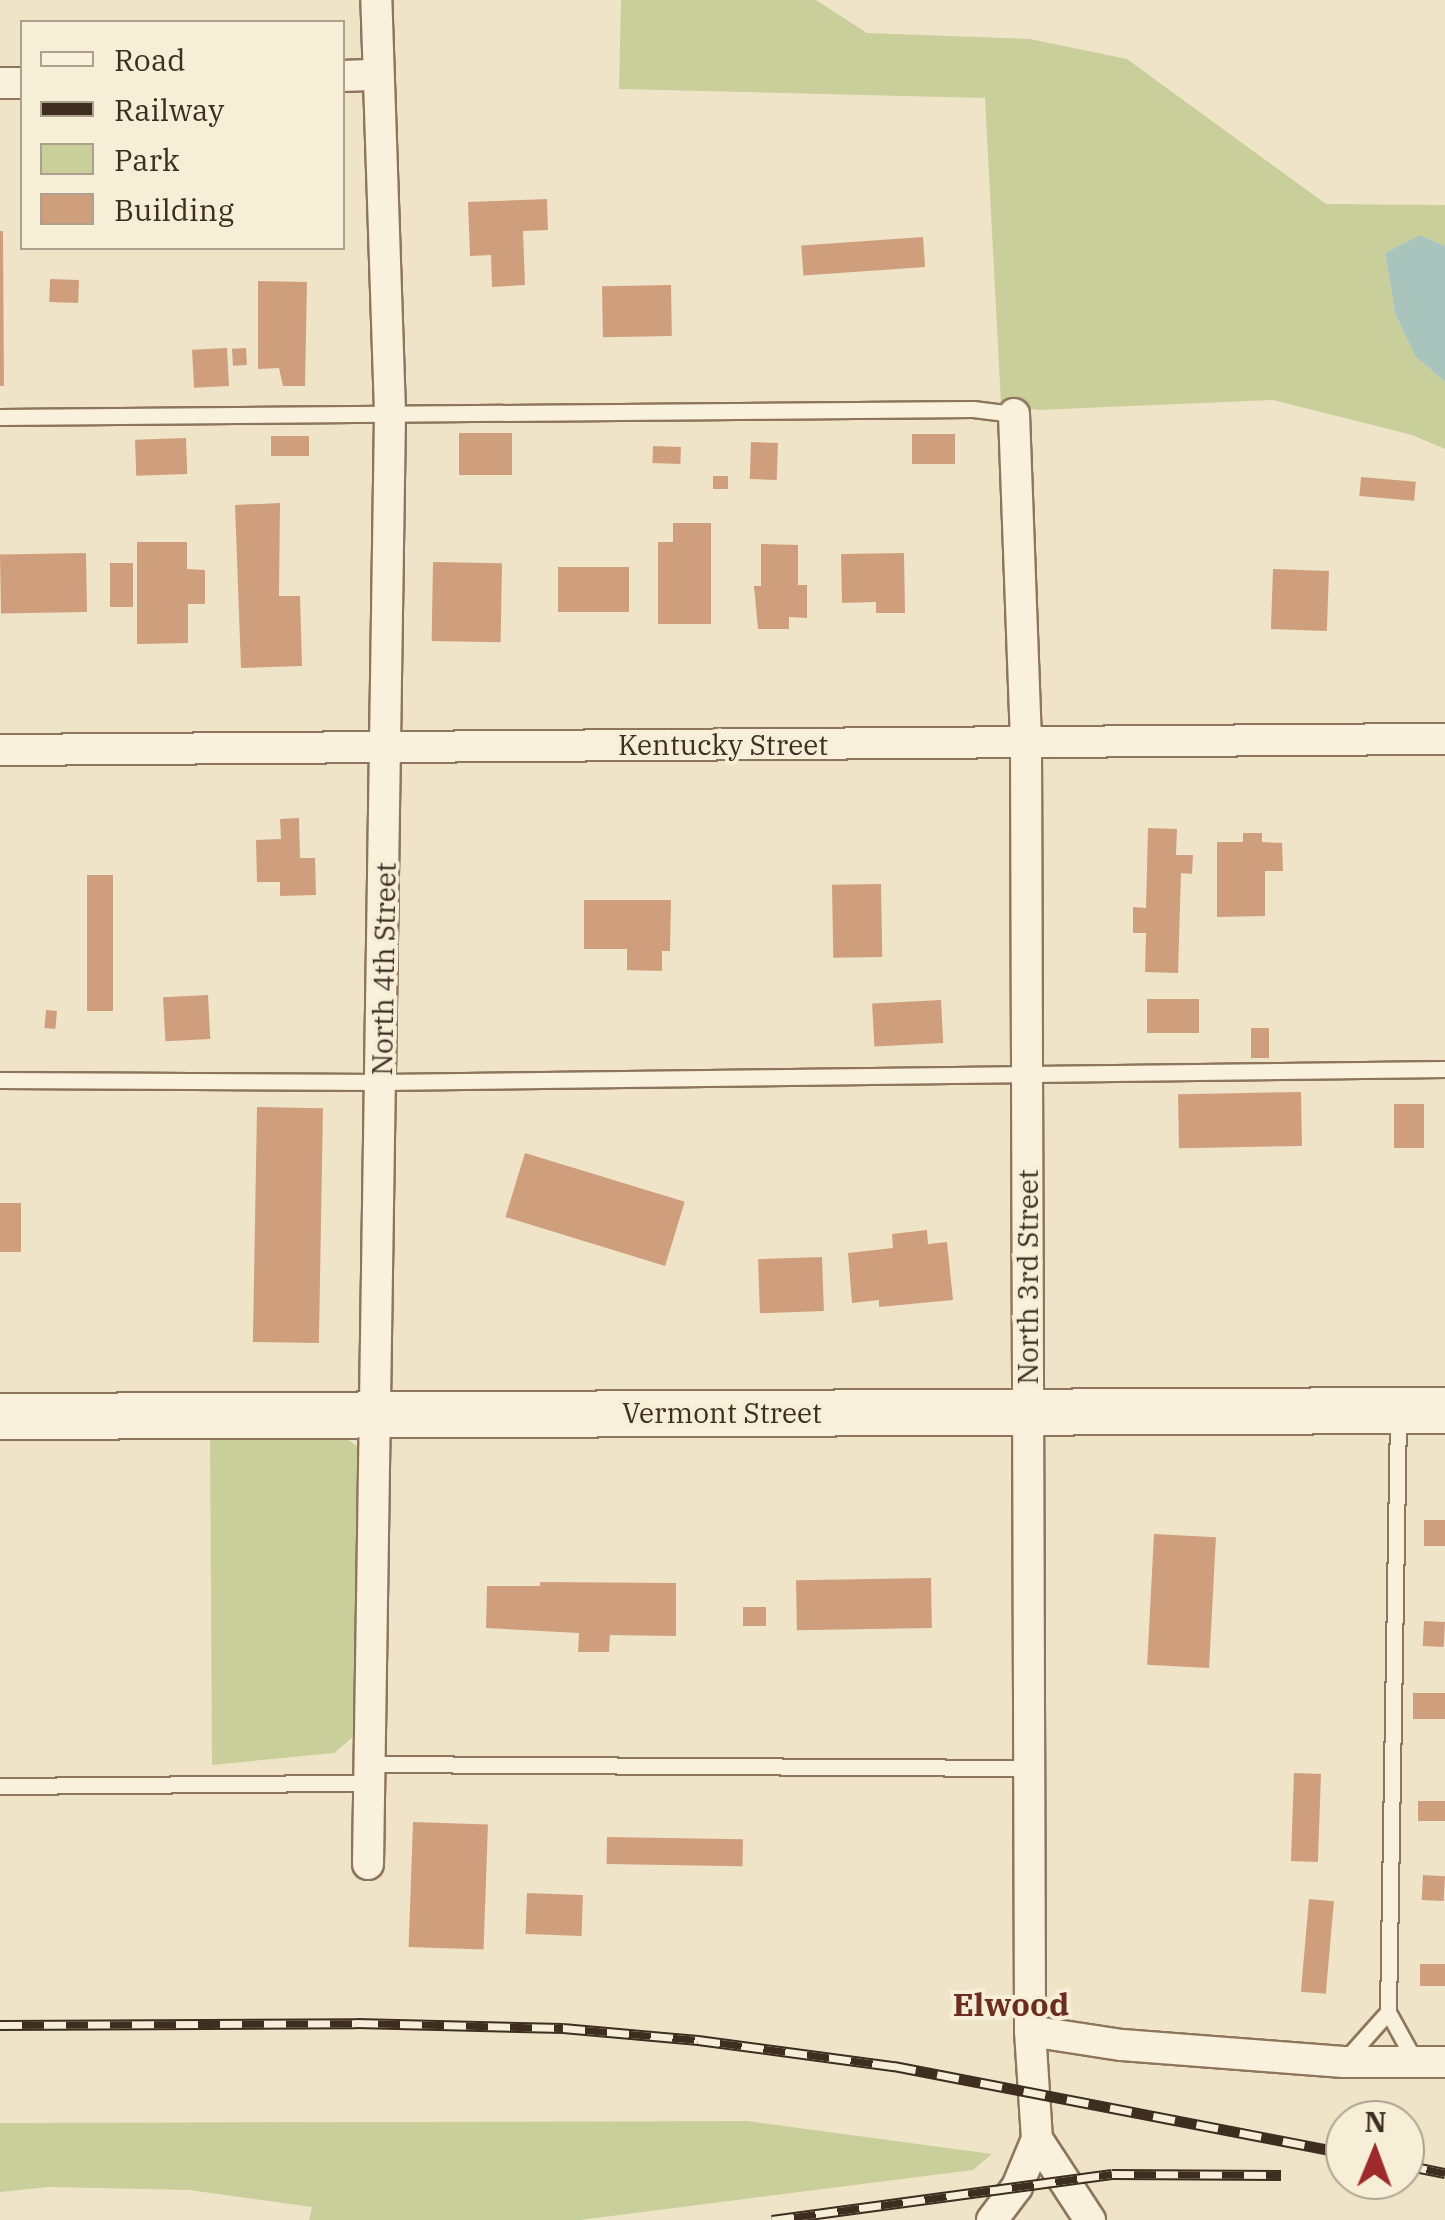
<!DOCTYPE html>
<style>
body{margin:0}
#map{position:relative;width:1445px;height:2220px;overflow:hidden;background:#f0e4c8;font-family:"IBM Plex Serif",serif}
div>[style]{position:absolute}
.green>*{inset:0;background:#c9cf9b}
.water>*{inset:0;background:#a9c4bc}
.building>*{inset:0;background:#cf9f7d;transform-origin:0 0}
.roads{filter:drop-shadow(2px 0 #8d765c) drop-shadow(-2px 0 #8d765c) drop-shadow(0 2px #8d765c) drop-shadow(0 -2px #8d765c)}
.lane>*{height:15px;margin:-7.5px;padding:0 7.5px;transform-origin:7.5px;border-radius:7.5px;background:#faf1dc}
.street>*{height:30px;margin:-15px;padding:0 15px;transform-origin:15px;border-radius:15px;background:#faf1dc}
.secondary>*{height:45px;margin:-22.5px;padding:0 22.5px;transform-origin:22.5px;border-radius:22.5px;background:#faf1dc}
.rail>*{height:11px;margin-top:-5.5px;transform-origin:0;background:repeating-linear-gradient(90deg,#f7eed8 0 22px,#3d2e20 0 44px);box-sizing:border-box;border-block:2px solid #3d2e20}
span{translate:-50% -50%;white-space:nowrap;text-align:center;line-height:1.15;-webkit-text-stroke:8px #f7eed8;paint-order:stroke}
.street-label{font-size:28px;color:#3d2e20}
.quarter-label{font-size:32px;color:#6b2e1e;font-weight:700}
.legend{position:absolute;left:20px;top:20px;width:325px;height:230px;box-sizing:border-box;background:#f7eed8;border:2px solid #ada18e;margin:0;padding:12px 18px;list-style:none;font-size:30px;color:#3d2e20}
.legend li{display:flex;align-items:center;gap:20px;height:50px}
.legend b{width:50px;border:2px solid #ada18e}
.north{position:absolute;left:1325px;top:2100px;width:100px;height:100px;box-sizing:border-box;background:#f7eed8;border:2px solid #ada18e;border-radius:50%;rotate:1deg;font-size:28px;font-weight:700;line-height:40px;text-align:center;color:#3d2e20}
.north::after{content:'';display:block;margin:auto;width:35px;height:45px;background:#9e2a2b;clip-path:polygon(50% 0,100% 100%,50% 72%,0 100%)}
</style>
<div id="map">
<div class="green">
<div style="clip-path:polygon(621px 0,816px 0,867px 33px,1030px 39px,1127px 59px,1326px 204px,1445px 205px,1445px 246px,1420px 235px,1385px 253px,1395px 313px,1415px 356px,1445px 382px,1445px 449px,1412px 435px,1273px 400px,1038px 410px,1001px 404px,985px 98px,619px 89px)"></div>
<div style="clip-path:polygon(210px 1436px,343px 1436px,358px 1447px,364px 1475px,361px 1730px,334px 1753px,212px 1765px)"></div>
<div style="clip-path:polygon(747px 2121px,992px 2154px,973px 2170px,580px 2220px,309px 2220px,312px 2207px,189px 2190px,49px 2187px,0 2192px,0 2123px)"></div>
</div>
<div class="water">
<div style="clip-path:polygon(1420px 235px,1445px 246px,1445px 382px,1415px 356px,1395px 313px,1385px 253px)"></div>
</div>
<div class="building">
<div style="clip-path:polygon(547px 199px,548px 230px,523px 231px,525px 285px,492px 287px,491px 255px,470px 256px,468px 202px)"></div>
<div style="clip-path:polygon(0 231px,3px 231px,4px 386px,0 386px)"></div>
<div style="left:923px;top:237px;width:30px;height:122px;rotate:86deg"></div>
<div style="left:50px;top:279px;width:29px;height:23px;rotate:2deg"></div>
<div style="clip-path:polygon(258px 281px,307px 282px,305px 386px,283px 386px,279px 368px,258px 369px)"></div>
<div style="left:671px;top:285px;width:51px;height:69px;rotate:89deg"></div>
<div style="left:227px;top:348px;width:38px;height:35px;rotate:87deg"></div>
<div style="left:246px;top:348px;width:17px;height:14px;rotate:87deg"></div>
<div style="left:459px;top:433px;width:53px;height:42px"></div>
<div style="left:912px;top:434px;width:43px;height:30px"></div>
<div style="left:271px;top:436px;width:38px;height:20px"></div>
<div style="left:186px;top:438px;width:36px;height:51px;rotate:88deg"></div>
<div style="left:751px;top:442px;width:27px;height:37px;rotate:2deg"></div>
<div style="left:653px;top:446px;width:28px;height:17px;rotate:2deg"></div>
<div style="left:728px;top:476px;width:13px;height:15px;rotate:90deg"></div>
<div style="left:1361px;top:477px;width:55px;height:19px;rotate:5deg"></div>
<div style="clip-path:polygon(280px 503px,279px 596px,300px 596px,302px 666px,241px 668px,235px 505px)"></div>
<div style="clip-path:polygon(673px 523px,711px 523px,711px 624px,658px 624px,658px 542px,673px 542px)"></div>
<div style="clip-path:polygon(137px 542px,187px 542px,187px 569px,205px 570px,205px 604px,188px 604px,188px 643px,137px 644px)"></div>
<div style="clip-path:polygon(761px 544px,798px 545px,798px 585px,807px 585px,807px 618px,789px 617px,789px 629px,758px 629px,754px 586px,761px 586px)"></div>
<div style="left:86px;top:553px;width:59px;height:86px;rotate:89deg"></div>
<div style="clip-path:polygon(904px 553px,905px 613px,876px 613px,876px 602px,842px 603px,841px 554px)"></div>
<div style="left:433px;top:562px;width:69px;height:79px;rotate:1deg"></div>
<div style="left:133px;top:563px;width:44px;height:23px;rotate:90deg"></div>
<div style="left:629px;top:567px;width:45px;height:71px;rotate:90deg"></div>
<div style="left:1273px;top:569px;width:56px;height:60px;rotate:2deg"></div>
<div style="clip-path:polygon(299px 818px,300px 858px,315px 858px,316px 895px,280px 896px,280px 882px,257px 882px,256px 840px,281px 839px,280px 819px)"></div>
<div style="clip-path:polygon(1148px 828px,1177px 829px,1176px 855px,1193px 855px,1192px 874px,1181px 873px,1178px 973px,1145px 972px,1146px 933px,1133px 933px,1133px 907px,1146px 908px)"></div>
<div style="clip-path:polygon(1243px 833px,1262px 833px,1262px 842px,1282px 843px,1283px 871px,1265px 871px,1265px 916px,1217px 917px,1217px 842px,1243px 842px)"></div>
<div style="left:87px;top:875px;width:26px;height:136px"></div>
<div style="left:881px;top:884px;width:73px;height:49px;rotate:89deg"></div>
<div style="clip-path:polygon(584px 900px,671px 900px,670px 951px,662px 951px,662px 971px,627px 970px,627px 949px,584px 949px)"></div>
<div style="left:208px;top:995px;width:44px;height:45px;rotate:87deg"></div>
<div style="left:1147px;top:999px;width:52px;height:34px"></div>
<div style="left:941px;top:1000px;width:43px;height:69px;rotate:87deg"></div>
<div style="left:46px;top:1010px;width:11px;height:18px;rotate:5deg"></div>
<div style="left:1251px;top:1028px;width:18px;height:30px"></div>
<div style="left:1301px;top:1092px;width:54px;height:123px;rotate:89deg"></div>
<div style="left:1424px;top:1104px;width:44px;height:30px;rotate:90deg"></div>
<div style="left:257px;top:1107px;width:66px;height:235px;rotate:1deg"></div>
<div style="left:525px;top:1153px;width:167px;height:67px;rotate:17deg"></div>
<div style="left:0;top:1203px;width:21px;height:49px"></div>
<div style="clip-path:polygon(927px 1230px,928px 1244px,947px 1242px,953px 1300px,879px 1307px,879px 1300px,852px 1303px,848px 1253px,893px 1248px,892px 1234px)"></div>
<div style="left:822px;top:1257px;width:54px;height:64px;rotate:88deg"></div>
<div style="left:1424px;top:1520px;width:21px;height:26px"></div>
<div style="left:1154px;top:1534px;width:62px;height:131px;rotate:3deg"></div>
<div style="left:931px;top:1578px;width:50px;height:135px;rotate:89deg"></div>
<div style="clip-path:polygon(540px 1582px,676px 1583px,676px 1636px,610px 1635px,609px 1652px,578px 1652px,579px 1633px,486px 1628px,487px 1586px,540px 1586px)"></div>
<div style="left:766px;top:1607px;width:19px;height:23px;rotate:90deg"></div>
<div style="left:1424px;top:1621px;width:21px;height:25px;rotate:3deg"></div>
<div style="left:1413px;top:1693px;width:32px;height:26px"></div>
<div style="left:1294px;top:1773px;width:27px;height:88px;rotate:2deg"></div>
<div style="left:1445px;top:1801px;width:20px;height:27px;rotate:90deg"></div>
<div style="left:413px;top:1822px;width:75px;height:125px;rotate:2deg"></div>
<div style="left:607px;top:1837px;width:136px;height:27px;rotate:1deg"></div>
<div style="left:1423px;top:1875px;width:22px;height:25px;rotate:3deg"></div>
<div style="left:527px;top:1893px;width:56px;height:41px;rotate:2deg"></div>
<div style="left:1309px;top:1899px;width:25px;height:93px;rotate:5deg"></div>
<div style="left:1420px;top:1964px;width:25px;height:22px"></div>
</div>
<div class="roads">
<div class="lane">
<div style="left:0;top:417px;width:973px;rotate:-0.47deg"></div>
<div style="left:973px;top:409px;width:41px;rotate:7deg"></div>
<div style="left:0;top:1080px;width:382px;rotate:0.3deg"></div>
<div style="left:382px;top:1082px;width:1063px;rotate:-0.7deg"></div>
<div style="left:370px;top:1764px;width:659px;rotate:0.35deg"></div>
<div style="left:0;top:1786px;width:369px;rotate:-0.5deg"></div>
<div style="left:1388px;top:2012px;width:598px;rotate:-89.04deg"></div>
<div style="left:1346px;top:2059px;width:63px;rotate:-48.2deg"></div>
<div style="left:1388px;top:2012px;width:58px;rotate:61.2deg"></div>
</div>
<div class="street">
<div style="left:342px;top:76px;width:35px;rotate:-2deg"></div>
<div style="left:0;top:83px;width:22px"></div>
<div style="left:1014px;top:414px;width:331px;rotate:87.9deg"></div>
<div style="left:1026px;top:745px;width:1286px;rotate:89.82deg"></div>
<div style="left:1030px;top:2031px;width:108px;rotate:86.3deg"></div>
<div style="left:1037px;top:2139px;width:97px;rotate:56.8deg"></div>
<div style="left:0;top:750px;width:1445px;rotate:-0.44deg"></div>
<div style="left:368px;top:1864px;width:1452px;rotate:-89.13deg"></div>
<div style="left:390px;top:412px;width:412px;rotate:-91.9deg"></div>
<div style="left:1030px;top:2031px;width:93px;rotate:8.7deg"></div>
<div style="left:1122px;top:2045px;width:222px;rotate:4.4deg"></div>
<div style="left:1343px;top:2062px;width:102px"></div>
<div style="left:992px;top:2220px;width:41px;rotate:-52.9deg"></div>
<div style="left:1017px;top:2187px;width:52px;rotate:-67.4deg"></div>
</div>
<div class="secondary">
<div style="left:0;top:1416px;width:1445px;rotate:-0.24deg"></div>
</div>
</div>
<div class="rail">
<div style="left:0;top:2025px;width:356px;rotate:-0.3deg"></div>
<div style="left:356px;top:2023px;width:207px;rotate:1.4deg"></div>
<div style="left:563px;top:2028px;width:136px;rotate:5.1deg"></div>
<div style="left:698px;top:2040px;width:198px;rotate:7.6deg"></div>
<div style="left:894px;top:2066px;width:459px;rotate:10.9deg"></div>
<div style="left:1405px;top:2165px;width:41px;rotate:11.3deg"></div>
<div style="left:772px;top:2220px;width:343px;rotate:-7.7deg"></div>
<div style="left:1112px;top:2174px;width:169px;rotate:0.3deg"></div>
</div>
<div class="street-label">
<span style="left:723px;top:745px">Kentucky Street</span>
<span style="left:384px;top:969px;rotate:-89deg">North 4th Street</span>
<span style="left:1028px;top:1277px;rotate:-90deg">North 3rd Street</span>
<span style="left:722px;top:1413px">Vermont Street</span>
</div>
<div class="quarter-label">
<span style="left:1011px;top:2004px">Elwood</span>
</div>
<ul class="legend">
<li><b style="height:12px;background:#faf1dc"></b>Road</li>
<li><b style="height:12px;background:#3d2e20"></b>Railway</li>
<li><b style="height:28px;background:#c9cf9b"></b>Park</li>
<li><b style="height:28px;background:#cf9f7d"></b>Building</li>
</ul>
<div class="north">N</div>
</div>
